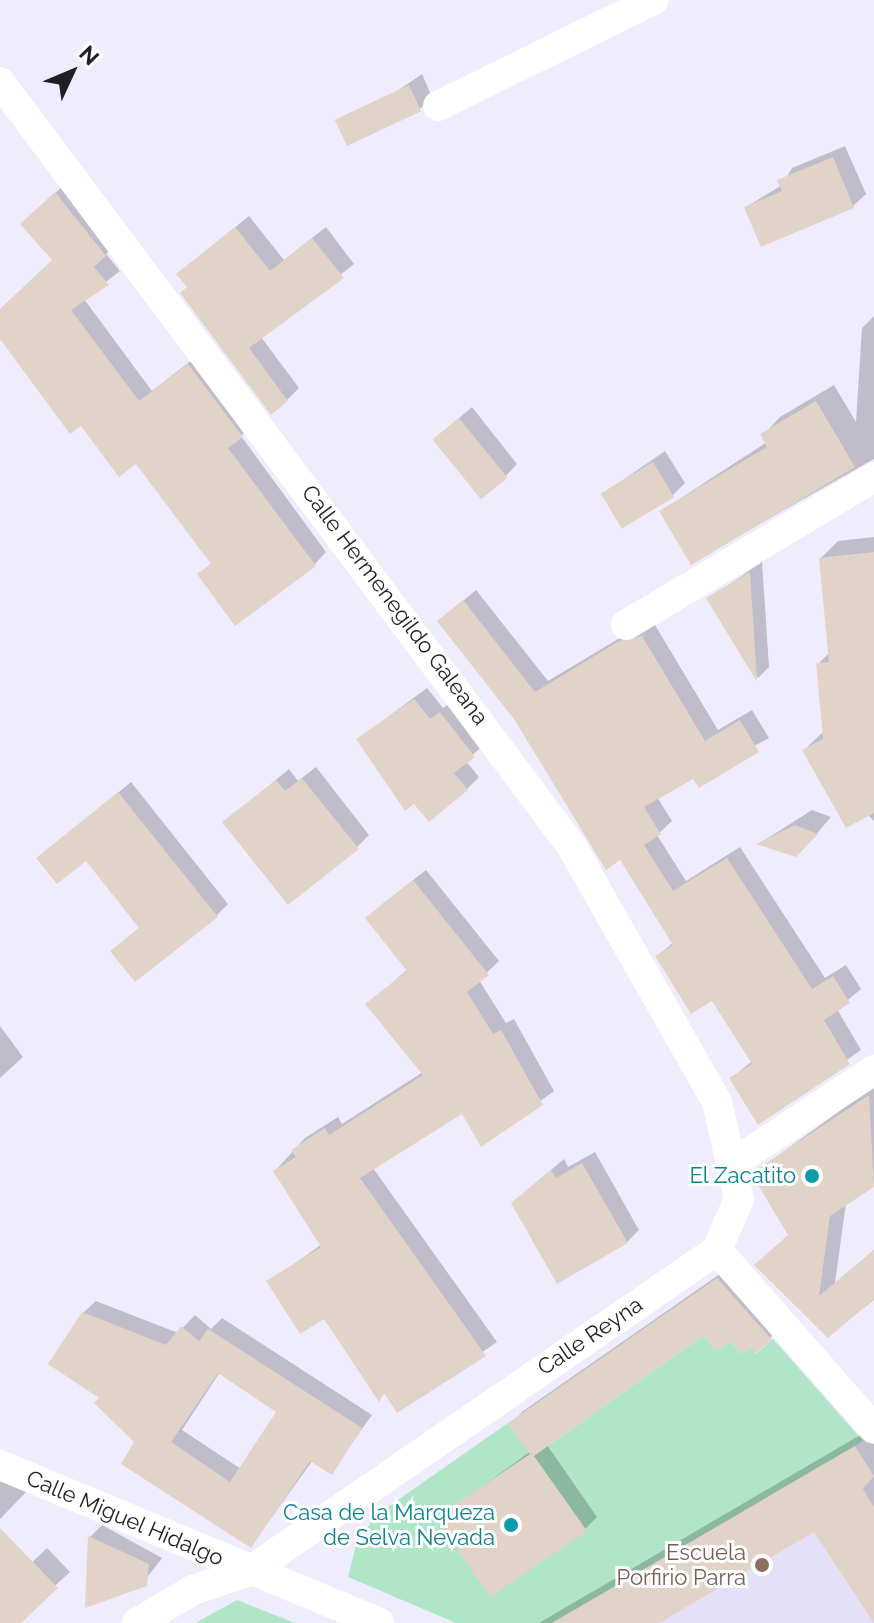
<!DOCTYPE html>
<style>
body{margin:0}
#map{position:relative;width:874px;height:1623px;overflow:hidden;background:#efedfd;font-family:Raleway,sans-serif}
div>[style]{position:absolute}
.built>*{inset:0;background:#e3e0f7}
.green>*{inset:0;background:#b0e5c8}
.shadow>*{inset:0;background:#0003}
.building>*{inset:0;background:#e2d3c8;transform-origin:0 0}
.minor>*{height:30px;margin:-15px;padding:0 15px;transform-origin:15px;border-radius:15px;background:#fff}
.dots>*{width:22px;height:22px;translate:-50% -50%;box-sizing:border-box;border:4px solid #fff;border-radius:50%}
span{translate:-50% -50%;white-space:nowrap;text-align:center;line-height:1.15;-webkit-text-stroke:6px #fff;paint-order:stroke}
.street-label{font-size:22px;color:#201f25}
.culture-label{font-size:22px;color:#0d838f}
.right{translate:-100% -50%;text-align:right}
.education-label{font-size:22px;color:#785e54}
.north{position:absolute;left:32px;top:32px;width:80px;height:80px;-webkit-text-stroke:6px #fff;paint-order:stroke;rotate:46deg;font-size:22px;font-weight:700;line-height:32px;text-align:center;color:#201f25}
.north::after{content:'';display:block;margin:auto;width:28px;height:36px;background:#201f25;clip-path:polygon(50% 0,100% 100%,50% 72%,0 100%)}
</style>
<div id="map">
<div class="built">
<div style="clip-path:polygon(855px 1446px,874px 1476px,863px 1489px,874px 1507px,874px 1623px,552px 1623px)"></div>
</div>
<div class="green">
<div style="clip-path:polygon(704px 1335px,716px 1351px,731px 1341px,741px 1354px,750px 1347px,756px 1354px,773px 1339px,863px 1441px,552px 1623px,456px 1623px,348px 1577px,356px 1545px,375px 1516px,508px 1423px,518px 1437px,551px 1444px)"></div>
<div style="clip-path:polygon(237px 1600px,295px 1623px,195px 1623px)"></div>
</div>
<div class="shadow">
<div style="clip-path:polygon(422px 74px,432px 97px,420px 109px,342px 129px)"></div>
<div style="clip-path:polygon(845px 146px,866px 194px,853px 206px,746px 207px,782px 185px,792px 168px)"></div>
<div style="clip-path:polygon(68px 181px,117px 243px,106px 254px,120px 271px,84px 299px,152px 391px,201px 353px,254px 423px,241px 436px,326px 552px,314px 565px,199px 575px,212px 562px,137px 462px,82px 423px,0 335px,0 311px,55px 260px,35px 212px)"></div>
<div style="clip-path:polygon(249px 216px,284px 260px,326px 227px,354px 264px,261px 337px,299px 388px,287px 400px,178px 274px)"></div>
<div style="clip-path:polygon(874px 316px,874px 459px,692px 562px,661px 511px,767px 442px,763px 435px,780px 417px,834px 385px,856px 422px,862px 328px)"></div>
<div style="clip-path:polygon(472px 407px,517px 464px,505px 477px,434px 439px)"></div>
<div style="clip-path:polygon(665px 451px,685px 483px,673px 495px,604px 493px)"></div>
<div style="clip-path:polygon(874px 537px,874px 821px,804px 750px,824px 731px,818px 664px,830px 652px,821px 558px,838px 541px)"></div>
<div style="clip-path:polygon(762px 562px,769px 667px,758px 678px,708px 599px)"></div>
<div style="clip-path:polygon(476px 590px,548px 681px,633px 630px,655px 625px,718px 730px,752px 710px,769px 738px,657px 797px,672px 821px,657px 835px,686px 881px,740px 847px,825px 978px,846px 965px,861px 989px,837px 1009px,861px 1050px,759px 1122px,732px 1078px,752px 1061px,713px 998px,657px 956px,674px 942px,621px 858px,439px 621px)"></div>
<div style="clip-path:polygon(427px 688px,443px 708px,453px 701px,486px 743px,466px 761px,479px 777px,467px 789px,358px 739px)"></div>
<div style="clip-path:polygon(316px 767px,369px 835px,357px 847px,224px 823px,289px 769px,298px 781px)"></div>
<div style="clip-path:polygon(131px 782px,228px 904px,216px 916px,112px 951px,141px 926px,86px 858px,39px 858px)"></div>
<div style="clip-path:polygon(812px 810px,831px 817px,812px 839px,760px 843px)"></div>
<div style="clip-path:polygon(426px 870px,499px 961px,479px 980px,506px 1023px,514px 1019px,554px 1091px,481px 1144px,463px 1111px,373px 1168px,497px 1342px,398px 1410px,386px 1392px,379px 1398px,325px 1316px,269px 1282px,322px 1244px,275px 1171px,305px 1138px,338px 1117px,342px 1124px,423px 1072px,368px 1004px,408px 969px,380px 906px)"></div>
<div style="clip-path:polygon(0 1026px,23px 1057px,0 1078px)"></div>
<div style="clip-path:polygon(874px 1086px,874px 1184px,846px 1203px,835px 1283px,874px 1250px,874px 1300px,828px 1335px,790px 1234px,754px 1173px)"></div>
<div style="clip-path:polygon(595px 1152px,639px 1230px,627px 1242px,526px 1191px,564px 1159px,568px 1167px)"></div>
<div style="clip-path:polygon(730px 1267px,782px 1326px,770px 1338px,751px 1344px,705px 1332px,547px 1445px,597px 1517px,585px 1529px,438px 1519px,531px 1451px,511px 1424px,523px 1411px)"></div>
<div style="clip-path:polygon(evenodd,96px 1301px,178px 1333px,195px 1315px,211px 1329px,222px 1318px,372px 1415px,331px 1472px,313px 1460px,251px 1546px,137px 1442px,102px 1397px,83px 1313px,96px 1301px,220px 1372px,279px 1411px,241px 1469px,182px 1430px,220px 1372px)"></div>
<div style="clip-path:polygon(874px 1427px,874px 1623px,815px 1529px,655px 1623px,539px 1623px)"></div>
<div style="clip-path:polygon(0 1470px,36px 1482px,0 1519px)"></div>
<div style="clip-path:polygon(102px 1525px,162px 1558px,139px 1588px,90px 1537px)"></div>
<div style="clip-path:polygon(47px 1548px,70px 1572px,14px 1623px,0 1623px,0 1593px)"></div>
</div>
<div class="building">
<div style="left:409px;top:85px;width:29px;height:82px;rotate:65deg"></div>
<div style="clip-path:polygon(833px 157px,854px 208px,761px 247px,744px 207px,782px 191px,777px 180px)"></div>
<div style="clip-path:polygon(55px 192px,106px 256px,94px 267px,109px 285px,71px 310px,139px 401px,188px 364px,243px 437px,228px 448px,316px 566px,235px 626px,197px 574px,211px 564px,136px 464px,119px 477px,81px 426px,70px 434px,0 339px,0 309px,52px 260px,20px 224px)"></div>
<div style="clip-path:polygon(235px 227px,270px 271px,312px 238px,344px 278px,249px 348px,288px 401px,271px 415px,180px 293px,187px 287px,176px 274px)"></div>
<div style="clip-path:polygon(816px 401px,855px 467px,691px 565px,659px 511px,767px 447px,760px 434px)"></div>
<div style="left:459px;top:418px;width:77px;height:34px;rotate:51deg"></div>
<div style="left:653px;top:462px;width:41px;height:61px;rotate:59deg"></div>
<div style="clip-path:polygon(874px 552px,874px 813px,846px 828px,802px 750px,823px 739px,816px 663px,829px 662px,819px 558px)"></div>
<div style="clip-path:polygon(750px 572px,757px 682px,706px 598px)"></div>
<div style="clip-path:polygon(463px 600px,535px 692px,619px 641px,642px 636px,705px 741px,740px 720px,759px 752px,699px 788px,693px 779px,644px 807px,661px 834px,644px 845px,673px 891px,727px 858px,812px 989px,833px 976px,850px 1003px,824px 1020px,850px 1064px,758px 1125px,729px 1078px,752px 1064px,712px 1001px,691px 1014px,655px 956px,673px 945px,620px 860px,606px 870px,514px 719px,437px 621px)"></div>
<div style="clip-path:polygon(414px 699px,430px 719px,440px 712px,475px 757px,454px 773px,468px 790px,429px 822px,414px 804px,405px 811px,356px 739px)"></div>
<div style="clip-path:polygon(302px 778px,359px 849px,288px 905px,222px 822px,276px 780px,285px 791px)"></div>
<div style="clip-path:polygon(118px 792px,218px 917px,135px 982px,110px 951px,139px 928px,86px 861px,57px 884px,36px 858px)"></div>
<div style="clip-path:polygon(795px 825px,818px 834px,796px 857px,756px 844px)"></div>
<div style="clip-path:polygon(413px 880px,489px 975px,467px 992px,493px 1034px,501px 1030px,543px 1105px,481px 1147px,462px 1114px,360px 1178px,486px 1356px,397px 1413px,384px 1393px,379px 1402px,324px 1319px,300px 1334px,266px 1281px,321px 1247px,273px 1171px,296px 1157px,291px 1150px,325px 1128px,329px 1135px,423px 1075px,365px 1004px,407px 971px,365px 918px)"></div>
<div style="clip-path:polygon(869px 1095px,874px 1187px,830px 1216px,819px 1296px,874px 1250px,874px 1299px,828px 1338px,754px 1265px,788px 1235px,751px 1173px)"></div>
<div style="clip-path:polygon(582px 1163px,628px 1243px,557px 1284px,511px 1203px,551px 1170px,556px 1178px)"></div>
<div style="clip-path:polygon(717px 1278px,772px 1340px,755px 1354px,750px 1347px,741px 1354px,731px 1341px,716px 1351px,704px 1335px,534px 1456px,587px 1531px,490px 1597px,435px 1518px,530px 1454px,508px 1423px)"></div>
<div style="clip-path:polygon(evenodd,82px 1312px,166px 1345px,181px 1326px,199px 1341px,208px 1329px,362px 1428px,332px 1475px,310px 1461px,251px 1548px,121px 1464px,134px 1442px,94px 1403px,99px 1398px,48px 1364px,82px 1312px,218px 1373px,276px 1412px,230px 1482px,171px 1442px,218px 1373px)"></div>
<div style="clip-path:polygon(855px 1446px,874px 1476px,863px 1489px,874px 1507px,874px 1623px,814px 1532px,659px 1623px,552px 1623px)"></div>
<div style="clip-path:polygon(0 1528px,58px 1588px,21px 1623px,0 1623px)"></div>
<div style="clip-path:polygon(88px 1536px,149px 1564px,147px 1586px,85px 1608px)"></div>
</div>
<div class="minor">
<div style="left:0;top:82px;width:955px;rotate:53.21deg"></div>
<div style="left:572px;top:847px;width:293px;rotate:60.4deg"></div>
<div style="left:717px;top:1102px;width:99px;rotate:77.2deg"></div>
<div style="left:739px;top:1199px;width:56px;rotate:113.3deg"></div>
<div style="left:717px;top:1250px;width:567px;rotate:145.5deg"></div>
<div style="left:250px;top:1571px;width:60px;rotate:161.6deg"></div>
<div style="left:193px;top:1590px;width:65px;rotate:149.5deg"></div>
<div style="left:438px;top:106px;width:240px;rotate:-26.2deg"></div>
<div style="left:626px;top:625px;width:289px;rotate:-30.8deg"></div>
<div style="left:735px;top:1162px;width:167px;rotate:-33.5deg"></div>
<div style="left:717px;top:1250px;width:238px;rotate:48.7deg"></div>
<div style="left:0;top:1465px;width:411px;rotate:22.6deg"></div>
</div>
<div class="dots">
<div style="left:812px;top:1176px;background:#0f9aa8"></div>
<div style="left:511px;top:1525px;background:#0f9aa8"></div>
<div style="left:762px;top:1565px;background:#8d6e63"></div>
</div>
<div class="street-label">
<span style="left:395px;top:605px;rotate:53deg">Calle Hermenegildo Galeana</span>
<span style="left:590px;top:1336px;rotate:-34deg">Calle Reyna</span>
<span style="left:125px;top:1518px;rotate:23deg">Calle Miguel Hidalgo</span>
</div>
<div class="culture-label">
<span class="right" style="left:796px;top:1176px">El Zacatito</span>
<span class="right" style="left:495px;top:1525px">Casa de la Marqueza<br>de Selva Nevada</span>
</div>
<div class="education-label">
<span class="right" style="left:746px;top:1565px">Escuela<br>Porfirio Parra</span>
</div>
<div class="north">N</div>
</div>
